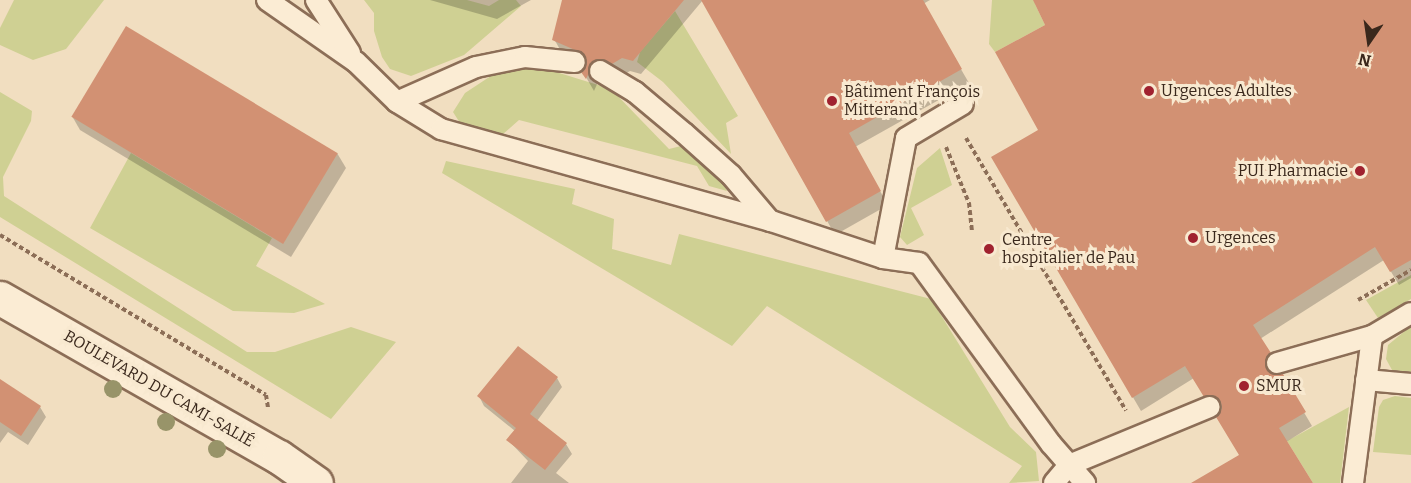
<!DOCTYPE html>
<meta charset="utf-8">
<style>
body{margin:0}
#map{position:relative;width:1411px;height:483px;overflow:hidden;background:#f1dec0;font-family:Bitter,serif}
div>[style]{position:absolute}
.green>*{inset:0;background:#cfd093}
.shadow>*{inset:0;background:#0003}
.building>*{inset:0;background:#d29173;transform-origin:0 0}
.path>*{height:4px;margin-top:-2px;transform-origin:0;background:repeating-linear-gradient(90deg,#8c6e57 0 4.5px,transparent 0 7.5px)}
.roads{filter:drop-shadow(2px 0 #8c6e57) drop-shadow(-2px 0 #8c6e57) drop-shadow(0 2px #8c6e57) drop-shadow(0 -2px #8c6e57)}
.service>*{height:20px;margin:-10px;padding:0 10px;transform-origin:10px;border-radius:10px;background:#fbecd4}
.tertiary>*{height:33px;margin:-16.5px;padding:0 16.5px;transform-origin:16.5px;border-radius:16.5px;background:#fbecd4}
.trees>*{width:18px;height:18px;margin:-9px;border-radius:50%;background:#989469}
.dots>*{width:16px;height:16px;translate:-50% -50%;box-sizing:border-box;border:3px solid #f8e9d0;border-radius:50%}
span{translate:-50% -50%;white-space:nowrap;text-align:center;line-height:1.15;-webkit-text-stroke:6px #f8e9d0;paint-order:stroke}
.poi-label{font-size:16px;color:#3a281c}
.left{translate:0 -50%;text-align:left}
.right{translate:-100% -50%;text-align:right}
.street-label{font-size:16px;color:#3a281c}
.north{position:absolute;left:1339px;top:12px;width:60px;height:60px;-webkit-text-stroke:4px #f8e9d0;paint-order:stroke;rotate:193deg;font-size:16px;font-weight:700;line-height:24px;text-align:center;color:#3a281c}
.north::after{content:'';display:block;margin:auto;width:21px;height:27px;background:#3a281c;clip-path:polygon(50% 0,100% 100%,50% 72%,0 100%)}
</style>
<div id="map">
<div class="green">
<div style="clip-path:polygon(14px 0,104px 0,66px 49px,33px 60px,0 45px,0 28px)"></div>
<div style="clip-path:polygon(364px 0,467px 0,489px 6px,499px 0,516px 0,521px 6px,464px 55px,411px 76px,390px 69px,382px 57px,374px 31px,374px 13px)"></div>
<div style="clip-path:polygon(992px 0,1043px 0,1035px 4px,1045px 25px,995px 52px,989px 44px)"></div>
<div style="clip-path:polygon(675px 11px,738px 116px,726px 123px,731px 154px,663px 82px,637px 62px,640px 52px)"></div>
<div style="clip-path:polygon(506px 66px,540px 67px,611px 89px,669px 149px,681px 146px,699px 162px,714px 164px,727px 191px,709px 186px,697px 166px,519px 120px,503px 134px,460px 123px,453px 112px,465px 93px)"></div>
<div style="clip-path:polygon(0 92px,32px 111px,31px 121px,3px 177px,4px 196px,247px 352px,275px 352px,351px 327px,396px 342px,331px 419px,0 217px)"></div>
<div style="clip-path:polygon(940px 148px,952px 185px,911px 208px,924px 235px,907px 245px,900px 237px,917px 168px)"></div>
<div style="clip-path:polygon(131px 153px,272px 238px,256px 266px,325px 304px,294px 313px,233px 311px,90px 228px)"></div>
<div style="clip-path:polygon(446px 161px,575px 189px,572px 204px,614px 219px,612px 249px,671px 265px,679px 234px,931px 299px,1010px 427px,1036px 452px,1039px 481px,1009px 483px,1022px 466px,767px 306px,732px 346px,442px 173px)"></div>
<div style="clip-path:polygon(1411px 275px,1411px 299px,1378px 318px,1366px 300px)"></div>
<div style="clip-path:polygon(1411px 326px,1411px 372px,1392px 370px,1386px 359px,1388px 345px)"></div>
<div style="clip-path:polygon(1395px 396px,1411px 398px,1411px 455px,1373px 452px,1379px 407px,1383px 400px)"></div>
<div style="clip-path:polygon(1349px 407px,1340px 483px,1313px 483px,1287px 441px)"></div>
</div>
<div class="shadow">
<div style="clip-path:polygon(430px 0,531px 0,497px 19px)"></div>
<div style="clip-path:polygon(564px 0,930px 0,923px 4px,969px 83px,855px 147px,888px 205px,835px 235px,703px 0,641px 74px,630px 71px,620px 77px,602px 73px,594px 91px,583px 72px,588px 64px,562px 53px,554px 39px)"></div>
<div style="clip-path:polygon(1047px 0,1411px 0,1411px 278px,1399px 285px,1384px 260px,1260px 339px,1277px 368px,1273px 374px,1282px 375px,1312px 426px,1286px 442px,1311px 483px,1194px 483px,1240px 455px,1223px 410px,1213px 410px,1194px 378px,1141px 411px,993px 157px,1040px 131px)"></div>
<div style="clip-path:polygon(72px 116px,337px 153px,346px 168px,291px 257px,80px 130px)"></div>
<div style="clip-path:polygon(557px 378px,562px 387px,537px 421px,566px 444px,572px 454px,556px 473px,569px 483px,511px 483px,528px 461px,508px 440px,515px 431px,484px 406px,479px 396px)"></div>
<div style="clip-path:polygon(0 381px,40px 407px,46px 417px,28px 445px,8px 432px,0 443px)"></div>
</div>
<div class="building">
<div style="clip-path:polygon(562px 0,684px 0,633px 61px,622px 58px,612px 64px,595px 60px,586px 79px,581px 72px,587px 63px,582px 53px,552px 40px)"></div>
<div style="clip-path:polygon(701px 0,923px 0,962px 69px,849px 133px,881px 191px,826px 222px)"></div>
<div style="clip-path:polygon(1033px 0,1411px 0,1411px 260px,1390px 272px,1375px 247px,1253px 325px,1271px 353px,1265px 361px,1268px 371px,1283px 374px,1306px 412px,1279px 428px,1313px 483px,1191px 483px,1239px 455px,1216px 417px,1222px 409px,1221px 402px,1212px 395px,1204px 397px,1185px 366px,1132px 398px,991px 157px,1038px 130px,995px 52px,1045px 25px)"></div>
<div style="left:126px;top:26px;width:247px;height:106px;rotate:31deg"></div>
<div style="clip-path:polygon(518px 346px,558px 377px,530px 414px,567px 443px,545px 470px,506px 440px,516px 428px,477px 396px)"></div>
<div style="clip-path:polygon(0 379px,41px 406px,21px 436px,0 422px)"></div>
</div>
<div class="path">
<div style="left:966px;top:138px;width:316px;rotate:59.6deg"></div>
<div style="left:946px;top:147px;width:61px;rotate:67.7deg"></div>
<div style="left:969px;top:203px;width:29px;rotate:84deg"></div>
<div style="left:0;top:235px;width:310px;rotate:31deg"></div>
<div style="left:266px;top:395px;width:13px;rotate:81deg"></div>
<div style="left:1358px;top:300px;width:61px;rotate:-29.5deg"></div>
</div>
<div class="roads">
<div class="service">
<div style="left:267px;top:0;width:108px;rotate:34.9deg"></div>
<div style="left:356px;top:62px;width:57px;rotate:44.3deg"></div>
<div style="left:397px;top:102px;width:52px;rotate:31.5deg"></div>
<div style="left:441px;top:129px;width:343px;rotate:15.6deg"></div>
<div style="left:771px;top:221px;width:118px;rotate:18.3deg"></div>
<div style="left:883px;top:258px;width:36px;rotate:8deg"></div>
<div style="left:919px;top:263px;width:224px;rotate:53.9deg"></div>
<div style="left:1051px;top:444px;width:52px;rotate:48.9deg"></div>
<div style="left:316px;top:0;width:63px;rotate:57.3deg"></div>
<div style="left:600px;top:71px;width:41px;rotate:31deg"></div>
<div style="left:635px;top:92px;width:64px;rotate:39.9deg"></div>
<div style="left:684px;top:133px;width:63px;rotate:41.8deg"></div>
<div style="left:731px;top:175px;width:60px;rotate:49.7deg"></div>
<div style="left:397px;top:102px;width:86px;rotate:-23.9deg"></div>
<div style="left:476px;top:67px;width:50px;rotate:-11.5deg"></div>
<div style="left:525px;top:57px;width:50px;rotate:5.7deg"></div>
<div style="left:883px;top:258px;width:122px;rotate:-79.1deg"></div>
<div style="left:906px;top:138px;width:66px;rotate:-30.8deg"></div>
<div style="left:1277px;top:363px;width:99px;rotate:-15.9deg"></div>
<div style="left:1366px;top:380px;width:45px;rotate:5.1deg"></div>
<div style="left:1054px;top:483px;width:23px;rotate:-50deg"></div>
<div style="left:1069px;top:465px;width:152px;rotate:-22.4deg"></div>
<div style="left:1353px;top:483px;width:148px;rotate:-82.6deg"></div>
<div style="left:1372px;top:336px;width:45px;rotate:-30.5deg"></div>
</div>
<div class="tertiary">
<div style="left:0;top:298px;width:321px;rotate:29.7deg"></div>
<div style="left:279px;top:457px;width:45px;rotate:35.1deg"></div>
</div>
</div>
<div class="trees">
<div style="left:113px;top:389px"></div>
<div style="left:166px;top:422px"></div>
<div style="left:217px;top:449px"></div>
</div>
<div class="dots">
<div style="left:1149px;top:91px;background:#a0222f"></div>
<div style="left:832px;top:101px;background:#a0222f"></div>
<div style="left:1360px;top:171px;background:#a0222f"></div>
<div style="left:1193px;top:238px;background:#a0222f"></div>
<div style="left:989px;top:249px;background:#a0222f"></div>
<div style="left:1244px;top:386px;background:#a0222f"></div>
</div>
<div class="poi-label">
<span class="left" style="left:1161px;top:91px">Urgences Adultes</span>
<span class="left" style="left:844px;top:101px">Bâtiment François<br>Mitterand</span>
<span class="right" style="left:1348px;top:171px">PUI Pharmacie</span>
<span class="left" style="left:1205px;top:238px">Urgences</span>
<span class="left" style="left:1002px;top:249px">Centre<br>hospitalier de Pau</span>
<span class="left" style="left:1256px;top:386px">SMUR</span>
</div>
<div class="street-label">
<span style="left:159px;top:389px;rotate:30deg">BOULEVARD DU CAMI-SALIÉ</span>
</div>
<div class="north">N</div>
</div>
